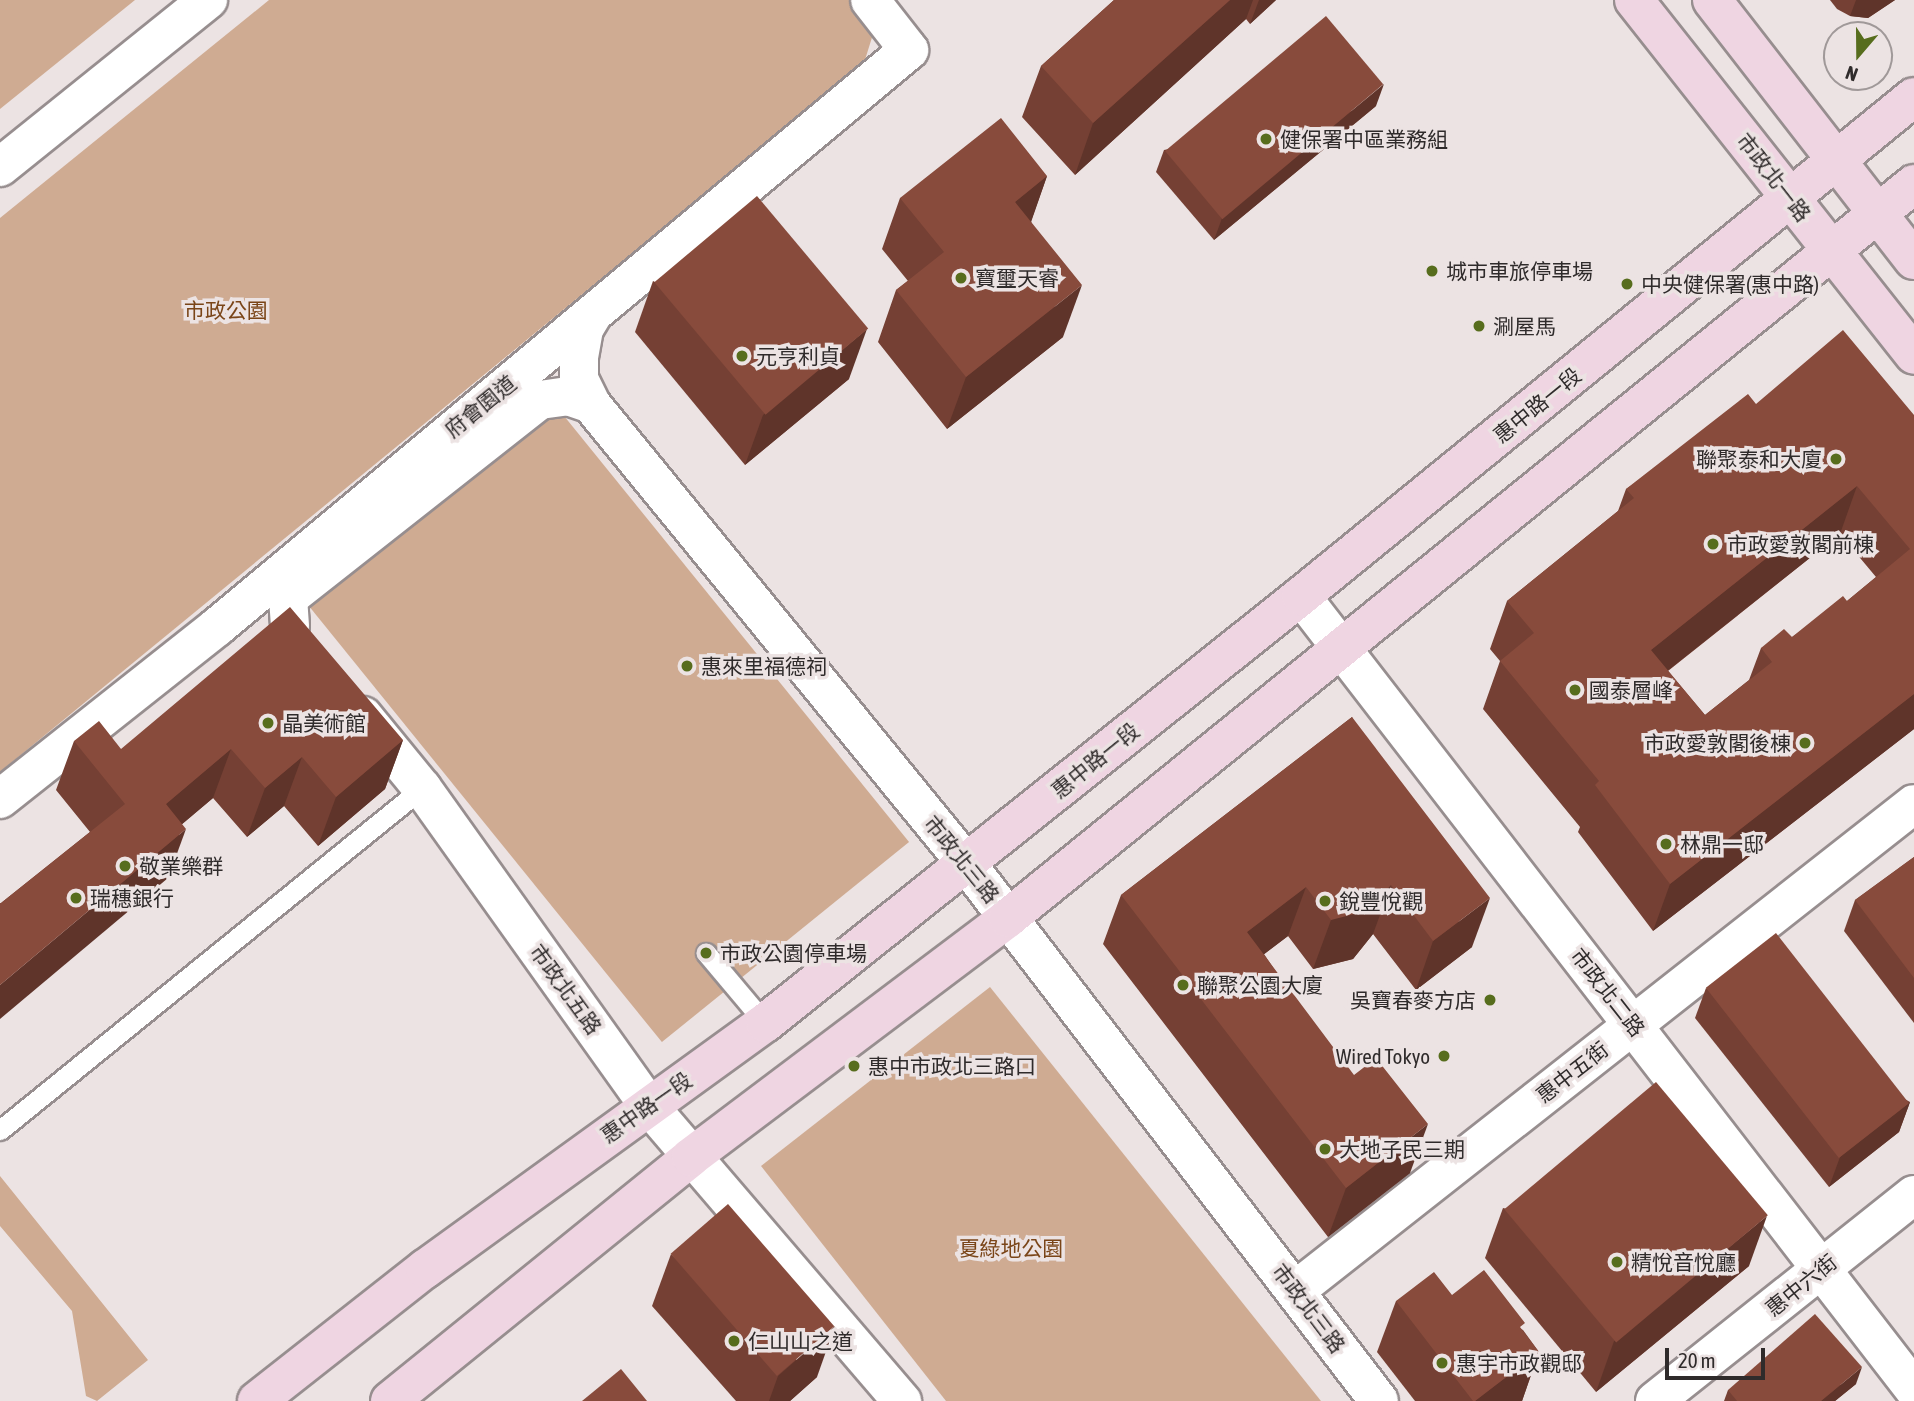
<!DOCTYPE html>
<meta charset="utf-8">
<style>
body{margin:0}
#map{position:relative;width:1914px;height:1401px;overflow:hidden;background:#ece3e3;font-family:"Asap Condensed","Noto Sans TC",sans-serif}
div>[style]{position:absolute}
[style*='--x']{left:calc(var(--x)*1px);top:calc(var(--y)*1px);width:calc(var(--w)*1px);rotate:calc(var(--a)*1deg)}
.green>*{inset:0;background:#cfab92;transform-origin:0 0}
.roads{filter:drop-shadow(2px 0 #978e8f) drop-shadow(-2px 0 #978e8f) drop-shadow(0 2px #978e8f) drop-shadow(0 -2px #978e8f)}
.lane>*{height:19px;margin:-9.5px;padding:0 9.5px;transform-origin:9.5px;border-radius:9.5px;background:#fff}
.street>*{height:38px;margin:-19px;padding:0 19px;transform-origin:19px;border-radius:19px;background:#fff}
.secondary>*{height:38px;margin:-19px;padding:0 19px;transform-origin:19px;border-radius:19px;background:#efd5e2}
.wall>*{inset:0;background:#754034}
.shaded-wall>*{inset:0;background:#5f342a}
.building>*{inset:0;background:#884b3c;transform-origin:0 0}
.dots>*{width:19px;height:19px;translate:-50% -50%;box-sizing:border-box;border:4px solid #ece3e3;border-radius:50%}
span{translate:-50% -50%;white-space:nowrap;text-align:center;line-height:1.15;-webkit-text-stroke:7px #ece3e3;paint-order:stroke}
.poi-label{font-size:21px;color:#2f2b2b}
.left{translate:0 -50%;text-align:left}
.right{translate:-100% -50%;text-align:right}
.street-label{font-size:21px;color:#2f2b2b}
.park-label{font-size:21px;color:#7a4518}
.north{position:absolute;left:1823px;top:21px;width:70px;height:70px;box-sizing:border-box;background:#ece3e3;border:2px solid #a09999;border-radius:50%;rotate:200deg;font-size:19px;font-weight:700;line-height:28px;text-align:center;color:#2f2b2b}
.north::after{content:'';display:block;margin:auto;width:24px;height:32px;background:#576d1d;clip-path:polygon(50% 0,100% 100%,50% 72%,0 100%)}
.scale{position:absolute;left:1665px;top:1348px;width:100px;height:32px;box-sizing:border-box;border:4px solid #2f2b2b;border-top:0;padding-left:9px;font-size:21px;line-height:24px;white-space:nowrap;color:#2f2b2b;-webkit-text-stroke:5px #ece3e3;paint-order:stroke}
</style>
<div id="map">
<div class="green">
<i style="clip-path:polygon(0 0,135px 0,0 109px)"></i>
<i style="clip-path:polygon(269px 0,849px 0,874px 31px,864px 63px,0 772px,0 218px)"></i>
<i style="left:556px;top:406px;width:561px;height:318px;rotate:51deg"></i>
<i style="clip-path:polygon(990px 987px,1321px 1401px,946px 1401px,761px 1166px)"></i>
<i style="clip-path:polygon(0 1176px,148px 1360px,97px 1401px,86px 1396px,72px 1311px,0 1226px)"></i>
</div>
<div class="roads">
<div class="lane">
<i style="--x:706;--y:953;--w:92;--a:49.9"></i>
<i style="--x:0;--y:1130;--w:543;--a:-39.02"></i>
</div>
<div class="street">
<i style="--x:0;--y:167;--w:267;--a:-38.8"></i>
<i style="--x:593;--y:314;--w:17;--a:121"></i>
<i style="--x:584;--y:329;--w:28;--a:100"></i>
<i style="--x:579;--y:357;--w:22;--a:90"></i>
<i style="--x:579;--y:379;--w:28;--a:64"></i>
<i style="--x:591;--y:404;--w:593;--a:50.75"></i>
<i style="--x:966;--y:863;--w:678;--a:52.49"></i>
<i style="--x:1301;--y:596;--w:1002;--a:52.3"></i>
<i style="--x:290;--y:626;--w:28;--a:-94"></i>
<i style="--x:288;--y:598;--w:320;--a:-38.2"></i>
<i style="--x:540;--y:400;--w:28;--a:-8"></i>
<i style="--x:568;--y:396;--w:24;--a:19"></i>
<i style="--x:363;--y:716;--w:93;--a:50.7"></i>
<i style="--x:422;--y:788;--w:391;--a:54.5"></i>
<i style="--x:649;--y:1106;--w:389;--a:49.4"></i>
<i style="--x:0;--y:799;--w:277;--a:-38.4"></i>
<i style="--x:217;--y:627;--w:901;--a:-39.82"></i>
<i style="--x:909;--y:50;--w:63;--a:-128"></i>
<i style="--x:1296;--y:1290;--w:786;--a:-38.18"></i>
<i style="--x:1655;--y:1401;--w:331;--a:-38.5"></i>
</div>
<div class="secondary">
<i style="--x:1634;--y:0;--w:452;--a:51.7"></i>
<i style="--x:1712;--y:0;--w:329;--a:52.2"></i>
<i style="--x:257;--y:1401;--w:214;--a:-38.2"></i>
<i style="--x:425;--y:1269;--w:420;--a:-35.9"></i>
<i style="--x:765;--y:1023;--w:685;--a:-38.54"></i>
<i style="--x:1301;--y:596;--w:790;--a:-39.15"></i>
<i style="--x:390;--y:1401;--w:387;--a:-39"></i>
<i style="--x:691;--y:1157;--w:397;--a:-37"></i>
<i style="--x:1008;--y:918;--w:1166;--a:-39.01"></i>
</div>
</div>
<div class="wall">
<i style="clip-path:polygon(1114px 0,1276px 0,1250px 24px,1246px 19px,1075px 175px,1022px 117px,1041px 66px)"></i>
<i style="clip-path:polygon(1830px 0,1895px 0,1868px 18px,1850px 16px,1837px 9px)"></i>
<i style="clip-path:polygon(1376px 106px,1214px 240px,1156px 172px,1164px 150px)"></i>
<i style="clip-path:polygon(1047px 176px,1031px 221px,1063px 337px,947px 429px,878px 342px,896px 290px,908px 281px,882px 249px,900px 198px)"></i>
<i style="clip-path:polygon(653px 281px,849px 379px,745px 465px,635px 332px)"></i>
<i style="clip-path:polygon(evenodd,1756px 404px,1914px 415px,1914px 729px,1653px 931px,1578px 832px,1580px 827px,1483px 709px,1500px 661px,1490px 649px,1507px 601px,1618px 511px,1626px 489px,1756px 404px,1840px 534px,1876px 577px,1847px 601px,1792px 637px,1761px 648px,1749px 680px,1705px 715px,1668px 671px,1840px 534px)"></i>
<i style="clip-path:polygon(1352px 717px,1472px 947px,1416px 990px,1373px 934px,1353px 959px,1313px 969px,1288px 936px,1264px 954px,1410px 1173px,1328px 1237px,1103px 944px,1121px 895px)"></i>
<i style="clip-path:polygon(403px 740px,385px 789px,318px 846px,284px 806px,247px 837px,213px 798px,182px 824px,168px 878px,1px 903px,90px 832px,56px 790px,74px 741px,121px 749px)"></i>
<i style="clip-path:polygon(1914px 857px,1914px 1023px,1844px 931px,1855px 900px)"></i>
<i style="clip-path:polygon(1706px 988px,1910px 1102px,1899px 1132px,1829px 1187px,1695px 1018px)"></i>
<i style="clip-path:polygon(1503px 1208px,1749px 1266px,1596px 1392px,1485px 1258px)"></i>
<i style="clip-path:polygon(671px 1254px,817px 1377px,790px 1401px,736px 1401px,652px 1306px)"></i>
<i style="clip-path:polygon(1452px 1295px,1523px 1330px,1539px 1352px,1522px 1401px,1415px 1401px,1377px 1352px,1396px 1301px)"></i>
<i style="clip-path:polygon(1856px 1384px,1835px 1401px,1724px 1401px,1728px 1390px)"></i>
</div>
<div class="shaded-wall">
<i style="clip-path:polygon(1230px 0,1253px 0,1246px 19px,1075px 175px,1093px 123px)"></i>
<i style="clip-path:polygon(1259px 0,1276px 0,1250px 24px)"></i>
<i style="clip-path:polygon(1856px 0,1895px 0,1868px 18px,1850px 16px)"></i>
<i style="clip-path:polygon(1384px 84px,1376px 106px,1214px 240px,1222px 218px)"></i>
<i style="clip-path:polygon(1047px 176px,1029px 228px,1015px 202px)"></i>
<i style="clip-path:polygon(1082px 285px,1063px 337px,947px 429px,966px 377px)"></i>
<i style="clip-path:polygon(867px 329px,849px 379px,745px 465px,763px 415px)"></i>
<i style="clip-path:polygon(1857px 486px,1840px 534px,1633px 698px,1651px 650px)"></i>
<i style="clip-path:polygon(1914px 694px,1914px 729px,1653px 931px,1670px 884px)"></i>
<i style="clip-path:polygon(403px 740px,385px 789px,318px 846px,336px 797px)"></i>
<i style="clip-path:polygon(231px 749px,213px 798px,148px 853px,166px 804px)"></i>
<i style="clip-path:polygon(302px 757px,284px 806px,247px 837px,265px 788px)"></i>
<i style="clip-path:polygon(186px 829px,168px 878px,0 1019px,0 985px)"></i>
<i style="clip-path:polygon(1391px 885px,1373px 934px,1353px 959px,1313px 969px,1331px 920px)"></i>
<i style="clip-path:polygon(1306px 887px,1288px 936px,1229px 981px,1247px 932px)"></i>
<i style="clip-path:polygon(1490px 898px,1472px 947px,1416px 990px,1433px 941px)"></i>
<i style="clip-path:polygon(1910px 1102px,1899px 1132px,1829px 1187px,1840px 1157px)"></i>
<i style="clip-path:polygon(1428px 1124px,1410px 1173px,1328px 1237px,1346px 1188px)"></i>
<i style="clip-path:polygon(1767px 1216px,1749px 1266px,1596px 1392px,1614px 1341px)"></i>
<i style="clip-path:polygon(835px 1326px,817px 1377px,790px 1401px,769px 1401px,778px 1376px)"></i>
<i style="clip-path:polygon(1539px 1352px,1522px 1401px,1475px 1401px)"></i>
<i style="clip-path:polygon(1862px 1367px,1856px 1384px,1835px 1401px,1821px 1401px)"></i>
</div>
<div class="building">
<i style="clip-path:polygon(1114px 0,1230px 0,1093px 123px,1041px 66px)"></i>
<i style="left:1326px;top:16px;width:89px;height:210px;rotate:50deg"></i>
<i style="clip-path:polygon(1001px 118px,1047px 176px,1015px 202px,1082px 285px,966px 377px,896px 290px,944px 252px,900px 198px)"></i>
<i style="left:757px;top:196px;width:173px;height:134px;rotate:50deg"></i>
<i style="clip-path:polygon(evenodd,1843px 330px,1914px 415px,1914px 694px,1670px 884px,1595px 785px,1599px 781px,1500px 661px,1534px 633px,1507px 601px,1634px 498px,1626px 489px,1748px 394px,1756px 404px,1843px 330px,1857px 486px,1910px 549px,1847px 601px,1843px 596px,1792px 637px,1784px 629px,1761px 648px,1772px 662px,1705px 715px,1651px 650px,1857px 486px)"></i>
<i style="clip-path:polygon(290px 607px,403px 740px,336px 797px,302px 757px,265px 788px,231px 749px,166px 804px,186px 829px,0 985px,0 903px,1px 903px,125px 804px,74px 741px,99px 721px,121px 749px)"></i>
<i style="clip-path:polygon(1352px 717px,1490px 898px,1433px 941px,1391px 885px,1370px 910px,1331px 920px,1306px 887px,1247px 932px,1354px 1075px,1376px 1058px,1428px 1124px,1346px 1188px,1121px 895px)"></i>
<i style="clip-path:polygon(1914px 857px,1914px 978px,1855px 900px)"></i>
<i style="left:1776px;top:933px;width:216px;height:89px;rotate:52deg"></i>
<i style="left:1656px;top:1082px;width:174px;height:198px;rotate:50deg"></i>
<i style="left:728px;top:1204px;width:162px;height:76px;rotate:49deg"></i>
<i style="clip-path:polygon(1484px 1270px,1525px 1323px,1520px 1327px,1539px 1352px,1475px 1401px,1473px 1401px,1396px 1301px,1434px 1272px,1452px 1295px)"></i>
<i style="clip-path:polygon(1815px 1314px,1862px 1367px,1821px 1401px,1737px 1401px,1728px 1390px)"></i>
<i style="clip-path:polygon(621px 1369px,647px 1401px,582px 1401px)"></i>
</div>
<div class="dots">
<i style="left:1266px;top:139px;background:#576d1d"></i>
<i style="left:1432px;top:271px;background:#576d1d"></i>
<i style="left:961px;top:278px;background:#576d1d"></i>
<i style="left:1627px;top:284px;background:#576d1d"></i>
<i style="left:1479px;top:326px;background:#576d1d"></i>
<i style="left:742px;top:356px;background:#576d1d"></i>
<i style="left:1836px;top:459px;background:#576d1d"></i>
<i style="left:1713px;top:544px;background:#576d1d"></i>
<i style="left:687px;top:666px;background:#576d1d"></i>
<i style="left:1575px;top:690px;background:#576d1d"></i>
<i style="left:268px;top:723px;background:#576d1d"></i>
<i style="left:1805px;top:743px;background:#576d1d"></i>
<i style="left:1666px;top:844px;background:#576d1d"></i>
<i style="left:125px;top:866px;background:#576d1d"></i>
<i style="left:76px;top:898px;background:#576d1d"></i>
<i style="left:1325px;top:901px;background:#576d1d"></i>
<i style="left:706px;top:953px;background:#576d1d"></i>
<i style="left:1183px;top:985px;background:#576d1d"></i>
<i style="left:1490px;top:1000px;background:#576d1d"></i>
<i style="left:1444px;top:1056px;background:#576d1d"></i>
<i style="left:854px;top:1066px;background:#576d1d"></i>
<i style="left:1325px;top:1149px;background:#576d1d"></i>
<i style="left:1617px;top:1262px;background:#576d1d"></i>
<i style="left:734px;top:1341px;background:#576d1d"></i>
<i style="left:1442px;top:1363px;background:#576d1d"></i>
</div>
<div class="poi-label">
<span class="left" style="left:1280px;top:139px">健保署中區業務組</span>
<span class="left" style="left:1446px;top:271px">城市車旅停車場</span>
<span class="left" style="left:975px;top:278px">寶璽天睿</span>
<span class="left" style="left:1641px;top:284px">中央健保署(惠中路)</span>
<span class="left" style="left:1493px;top:326px">涮屋馬</span>
<span class="left" style="left:756px;top:356px">元亨利貞</span>
<span class="right" style="left:1822px;top:459px">聯聚泰和大廈</span>
<span class="left" style="left:1727px;top:544px">市政愛敦閣前棟</span>
<span class="left" style="left:701px;top:666px">惠來里福德祠</span>
<span class="left" style="left:1589px;top:690px">國泰層峰</span>
<span class="left" style="left:282px;top:723px">晶美術館</span>
<span class="right" style="left:1791px;top:743px">市政愛敦閣後棟</span>
<span class="left" style="left:1680px;top:844px">林鼎一邸</span>
<span class="left" style="left:139px;top:866px">敬業樂群</span>
<span class="left" style="left:90px;top:898px">瑞穗銀行</span>
<span class="left" style="left:1339px;top:901px">銳豐悅觀</span>
<span class="left" style="left:720px;top:953px">市政公園停車場</span>
<span class="left" style="left:1197px;top:985px">聯聚公園大廈</span>
<span class="right" style="left:1476px;top:1000px">吳寶春麥方店</span>
<span class="right" style="left:1430px;top:1056px">Wired Tokyo</span>
<span class="left" style="left:868px;top:1066px">惠中市政北三路口</span>
<span class="left" style="left:1339px;top:1149px">大地子民三期</span>
<span class="left" style="left:1631px;top:1262px">精悅音悅廳</span>
<span class="left" style="left:748px;top:1341px">仁山山之道</span>
<span class="left" style="left:1456px;top:1363px">惠宇市政觀邸</span>
</div>
<div class="street-label">
<span style="left:1774px;top:177px;rotate:52deg">市政北一路</span>
<span style="left:1537px;top:405px;rotate:-39deg">惠中路一段</span>
<span style="left:480px;top:406px;rotate:-39deg">府會園道</span>
<span style="left:1095px;top:760px;rotate:-39deg">惠中路一段</span>
<span style="left:962px;top:859px;rotate:51deg">市政北三路</span>
<span style="left:566px;top:989px;rotate:54deg">市政北五路</span>
<span style="left:1608px;top:992px;rotate:52deg">市政北二路</span>
<span style="left:1572px;top:1072px;rotate:-38deg">惠中五街</span>
<span style="left:646px;top:1107px;rotate:-35deg">惠中路一段</span>
<span style="left:1801px;top:1285px;rotate:-39deg">惠中六街</span>
<span style="left:1309px;top:1308px;rotate:53deg">市政北三路</span>
</div>
<div class="park-label">
<span style="left:226px;top:310px">市政公園</span>
<span style="left:1011px;top:1248px">夏綠地公園</span>
</div>
<div class="north">N</div>
<div class="scale">20 m</div>
</div>
